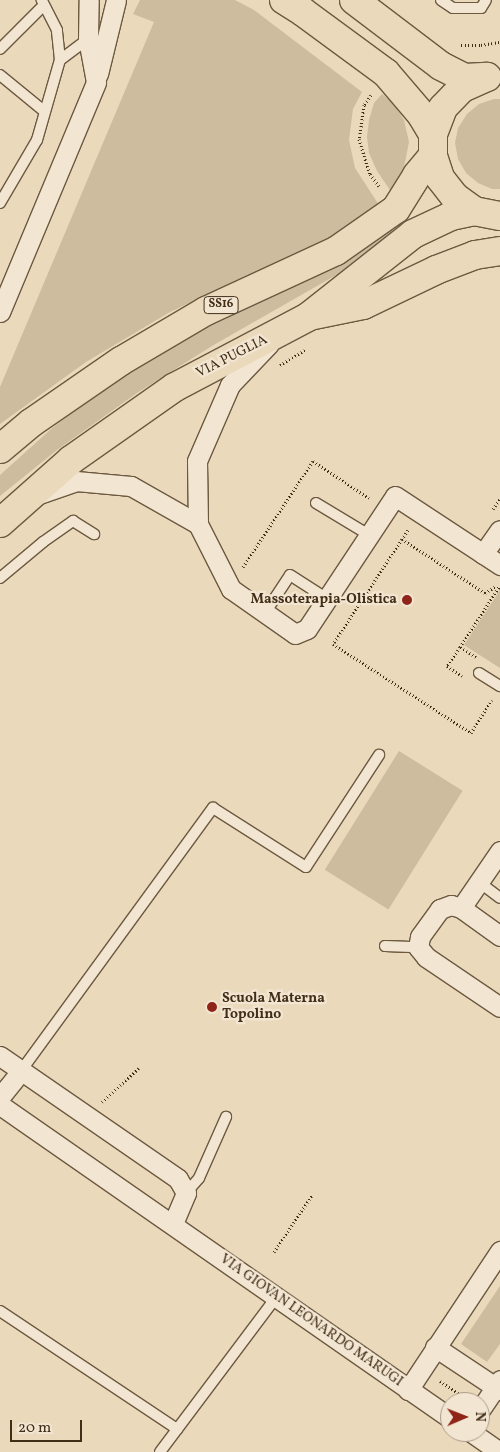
<!DOCTYPE html>
<style>
body{margin:0}
#map{position:relative;width:500px;height:1452px;overflow:hidden;background:#ebd9bb;font-family:Vollkorn,serif}
div>[style]{position:absolute}
[style*='--x']{left:calc(var(--x)*1px);top:calc(var(--y)*1px);width:calc(var(--w)*1px);rotate:calc(var(--a)*1deg)}
.green>*{inset:0;background:#cebc9f;transform-origin:0 0}
.path>*{height:3px;margin-top:-1.5px;transform-origin:0;background:repeating-linear-gradient(90deg,#422e17 0 1px,transparent 0 3.5px)}
.roads{filter:drop-shadow(1px 0 #6c5940) drop-shadow(-1px 0 #6c5940) drop-shadow(0 1px #6c5940) drop-shadow(0 -1px #6c5940)}
.service>*{height:10px;margin:-5px;padding:0 5px;transform-origin:5px;border-radius:5px;background:#f2e6d3}
.minor>*{height:19px;margin:-9.5px;padding:0 9.5px;transform-origin:9.5px;border-radius:9.5px;background:#f2e6d3}
.primary>*{height:28px;margin:-14px;padding:0 14px;transform-origin:14px;border-radius:14px;background:#ebd9bb}
.trunk>*{height:28px;margin:-14px;padding:0 14px;transform-origin:14px;border-radius:14px;background:#ebd9bb}
.dots>*{width:14px;height:14px;translate:-50% -50%;box-sizing:border-box;border:2px solid #f2e6d3;border-radius:50%}
span{translate:-50% -50%;white-space:nowrap;text-align:center;line-height:1.15;-webkit-text-stroke:4.5px #f2e6d3;paint-order:stroke}
.shield-label span{padding:1px 4px;background:#f2e6d3;border:1px solid;border-radius:4px;-webkit-text-stroke-width:0}
.shield-label{font-size:12px;color:#422e17;font-weight:700}
.street-label{font-size:14px;color:#422e17}
.poi-label{font-size:14px;color:#422e17;font-weight:700}
.right{translate:-100% -50%;text-align:right}
.left{translate:0 -50%;text-align:left}
.north{position:absolute;left:440px;top:1392px;width:50px;height:50px;box-sizing:border-box;background:#f2e6d3;border:1px solid #ac9c88;border-radius:50%;rotate:89deg;font-size:14px;font-weight:700;line-height:20px;text-align:center;color:#422e17}
.north::after{content:'';display:block;margin:auto;width:18px;height:22px;background:#8f2418;clip-path:polygon(50% 0,100% 100%,50% 72%,0 100%)}
.scale{position:absolute;left:10px;top:1420px;width:72px;height:22px;box-sizing:border-box;border:2px solid #422e17;border-top:0;padding-left:6px;font-size:15px;line-height:18px;white-space:nowrap;color:#422e17;-webkit-text-stroke:4px #f2e6d3;paint-order:stroke}
</style>
<div id="map">
<div class="green">
<i style="clip-path:polygon(140px 0,235px 0,254px 10px,362px 92px,353px 109px,349px 140px,355px 168px,379px 205px,325px 245px,255px 272px,170px 312px,86px 362px,0 424px,0 387px,154px 22px,133px 14px)"></i>
<i style="clip-path:polygon(382px 94px,393px 103px,404px 120px,409px 142px,403px 172px,392px 193px,377px 171px,369px 153px,367px 137px,369px 120px,374px 103px)"></i>
<i style="clip-path:polygon(494px 99px,500px 99px,500px 189px,492px 189px,478px 183px,466px 173px,458px 159px,455px 143px,458px 128px,467px 114px,479px 104px)"></i>
<i style="clip-path:polygon(390px 226px,394px 232px,345px 270px,212px 346px,137px 393px,57px 450px,0 496px,0 475px,50px 430px,95px 394px,150px 357px)"></i>
<i style="clip-path:polygon(500px 590px,500px 668px,464px 645px)"></i>
<i style="left:399px;top:751px;width:75px;height:140px;rotate:32deg"></i>
<i style="clip-path:polygon(500px 1286px,500px 1344px,487px 1362px,461px 1344px)"></i>
</div>
<div class="path">
<i style="--x:461;--y:45;--w:20;--a:0"></i>
<i style="--x:481;--y:45;--w:19;--a:-9"></i>
<i style="--x:371;--y:95;--w:12;--a:125"></i>
<i style="--x:364;--y:105;--w:34;--a:98"></i>
<i style="--x:359;--y:139;--w:37;--a:73"></i>
<i style="--x:370;--y:174;--w:15;--a:53"></i>
<i style="--x:280;--y:365;--w:31;--a:-31"></i>
<i style="--x:493;--y:509;--w:12;--a:-55"></i>
<i style="--x:408;--y:530;--w:11;--a:124"></i>
<i style="--x:402;--y:539;--w:99;--a:33"></i>
<i style="--x:485;--y:593;--w:13;--a:-32"></i>
<i style="--x:402;--y:539;--w:126;--a:123.3"></i>
<i style="--x:333;--y:644;--w:164;--a:32.8"></i>
<i style="--x:471;--y:733;--w:39;--a:-58"></i>
<i style="--x:243;--y:567;--w:127;--a:-56.6"></i>
<i style="--x:313;--y:461;--w:67;--a:33.5"></i>
<i style="--x:460;--y:647;--w:23;--a:124"></i>
<i style="--x:447;--y:666;--w:18;--a:34"></i>
<i style="--x:476;--y:657;--w:19;--a:-148"></i>
<i style="--x:460;--y:647;--w:72;--a:-57"></i>
<i style="--x:102;--y:1102;--w:50;--a:-42.6"></i>
<i style="--x:274;--y:1252;--w:69;--a:-56.3"></i>
<i style="--x:440;--y:1381;--w:29;--a:34"></i>
</div>
<div class="roads">
<div class="service">
<i style="--x:441;--y:0;--w:14;--a:34"></i>
<i style="--x:453;--y:8;--w:28;--a:0"></i>
<i style="--x:481;--y:8;--w:9;--a:-58"></i>
<i style="--x:0;--y:49;--w:61;--a:-45"></i>
<i style="--x:60;--y:60;--w:35;--a:-37"></i>
<i style="--x:0;--y:75;--w:57;--a:39.3"></i>
<i style="--x:0;--y:203;--w:73;--a:-59.6"></i>
<i style="--x:37;--y:140;--w:83;--a:-74"></i>
<i style="--x:60;--y:60;--w:30;--a:-96"></i>
<i style="--x:57;--y:30;--w:34;--a:-117"></i>
<i style="--x:316;--y:503;--w:62;--a:31.1"></i>
<i style="--x:0;--y:578;--w:56;--a:-39.9"></i>
<i style="--x:43;--y:542;--w:37;--a:-35"></i>
<i style="--x:73;--y:521;--w:25;--a:32"></i>
<i style="--x:265;--y:613;--w:45;--a:-56.7"></i>
<i style="--x:290;--y:575;--w:43;--a:32.6"></i>
<i style="--x:479;--y:673;--w:25;--a:32"></i>
<i style="--x:479;--y:882;--w:26;--a:37"></i>
<i style="--x:385;--y:946;--w:33;--a:2"></i>
<i style="--x:21;--y:1071;--w:326;--a:-53.9"></i>
<i style="--x:213;--y:808;--w:110;--a:32.4"></i>
<i style="--x:306;--y:867;--w:134;--a:-56.9"></i>
<i style="--x:186;--y:1193;--w:20;--a:-49"></i>
<i style="--x:199;--y:1178;--w:67;--a:-66.1"></i>
<i style="--x:0;--y:1311;--w:213;--a:33.7"></i>
<i style="--x:160;--y:1452;--w:195;--a:-53.1"></i>
</div>
<div class="minor">
<i style="--x:98;--y:74;--w:76;--a:-76.3"></i>
<i style="--x:0;--y:312;--w:249;--a:-67.3"></i>
<i style="--x:96;--y:82;--w:44;--a:-100.5"></i>
<i style="--x:88;--y:39;--w:39;--a:-89"></i>
<i style="--x:269;--y:344;--w:57;--a:133.6"></i>
<i style="--x:230;--y:385;--w:83;--a:113.5"></i>
<i style="--x:197;--y:461;--w:63;--a:89.1"></i>
<i style="--x:198;--y:524;--w:73;--a:63.1"></i>
<i style="--x:231;--y:589;--w:78;--a:35.1"></i>
<i style="--x:295;--y:634;--w:13;--a:-23"></i>
<i style="--x:307;--y:629;--w:159;--a:-56.5"></i>
<i style="--x:395;--y:496;--w:126;--a:33.3"></i>
<i style="--x:39;--y:494;--w:39;--a:-19"></i>
<i style="--x:76;--y:481;--w:55;--a:5.2"></i>
<i style="--x:131;--y:486;--w:77;--a:29.6"></i>
<i style="--x:483;--y:554;--w:29;--a:-55"></i>
<i style="--x:461;--y:908;--w:69;--a:-55.6"></i>
<i style="--x:500;--y:936;--w:48;--a:-144.3"></i>
<i style="--x:461;--y:908;--w:10;--a:-163"></i>
<i style="--x:451;--y:905;--w:12;--a:160"></i>
<i style="--x:440;--y:909;--w:34;--a:126"></i>
<i style="--x:420;--y:937;--w:10;--a:101"></i>
<i style="--x:418;--y:947;--w:13;--a:51"></i>
<i style="--x:426;--y:957;--w:89;--a:34"></i>
<i style="--x:0;--y:1056;--w:216;--a:34.6"></i>
<i style="--x:178;--y:1179;--w:16;--a:60"></i>
<i style="--x:186;--y:1193;--w:34;--a:113"></i>
<i style="--x:0;--y:1097;--w:33;--a:-51"></i>
<i style="--x:0;--y:1105;--w:548;--a:34.82"></i>
<i style="--x:435;--y:1347;--w:78;--a:33.5"></i>
<i style="--x:408;--y:1390;--w:167;--a:-56.5"></i>
<i style="--x:480;--y:1410;--w:36;--a:-56"></i>
<i style="--x:471;--y:1432;--w:35;--a:35"></i>
</div>
<div class="primary">
<i style="--x:284;--y:0;--w:22;--a:32"></i>
<i style="--x:303;--y:12;--w:103;--a:36.3"></i>
<i style="--x:386;--y:73;--w:54;--a:49.5"></i>
<i style="--x:421;--y:114;--w:23;--a:59"></i>
<i style="--x:354;--y:0;--w:109;--a:37.2"></i>
<i style="--x:441;--y:66;--w:27;--a:27"></i>
<i style="--x:465;--y:78;--w:22;--a:-3"></i>
<i style="--x:487;--y:77;--w:27;--a:156"></i>
<i style="--x:462;--y:88;--w:28;--a:134"></i>
<i style="--x:443;--y:108;--w:28;--a:111"></i>
<i style="--x:433;--y:134;--w:22;--a:90"></i>
<i style="--x:433;--y:156;--w:23;--a:72"></i>
<i style="--x:440;--y:178;--w:24;--a:52"></i>
<i style="--x:455;--y:197;--w:24;--a:36"></i>
<i style="--x:474;--y:211;--w:26;--a:11"></i>
</div>
<div class="trunk">
<i style="--x:314;--y:315;--w:50;--a:-11.5"></i>
<i style="--x:363;--y:305;--w:81;--a:-25.6"></i>
<i style="--x:436;--y:270;--w:42;--a:-21"></i>
<i style="--x:475;--y:255;--w:25;--a:-9"></i>
<i style="--x:0;--y:449;--w:40;--a:-40"></i>
<i style="--x:31;--y:423;--w:109;--a:-34.6"></i>
<i style="--x:121;--y:361;--w:99;--a:-30.5"></i>
<i style="--x:206;--y:311;--w:143;--a:-24.8"></i>
<i style="--x:336;--y:251;--w:73;--a:-35"></i>
<i style="--x:396;--y:209;--w:40;--a:-58"></i>
<i style="--x:417;--y:175;--w:25;--a:-50"></i>
<i style="--x:0;--y:523;--w:95;--a:-41.6"></i>
<i style="--x:71;--y:460;--w:127;--a:-35.1"></i>
<i style="--x:175;--y:387;--w:150;--a:-27.8"></i>
<i style="--x:308;--y:317;--w:134;--a:-38.3"></i>
<i style="--x:413;--y:234;--w:42;--a:-25.3"></i>
<i style="--x:451;--y:216;--w:24;--a:-12"></i>
</div>
</div>
<div class="dots">
<i style="left:407px;top:600px;background:#8f2418"></i>
<i style="left:212px;top:1007px;background:#8f2418"></i>
</div>
<div class="shield-label">
<span style="left:221px;top:305px">SS16</span>
</div>
<div class="street-label">
<span style="left:232px;top:357px;rotate:-27deg">VIA PUGLIA</span>
<span style="left:311px;top:1321px;rotate:35deg">VIA GIOVAN LEONARDO MARUGI</span>
</div>
<div class="poi-label">
<span class="right" style="left:397px;top:600px">Massoterapia-Olistica</span>
<span class="left" style="left:222px;top:1007px">Scuola Materna<br>Topolino</span>
</div>
<div class="north">N</div>
<div class="scale">20 m</div>
</div>
